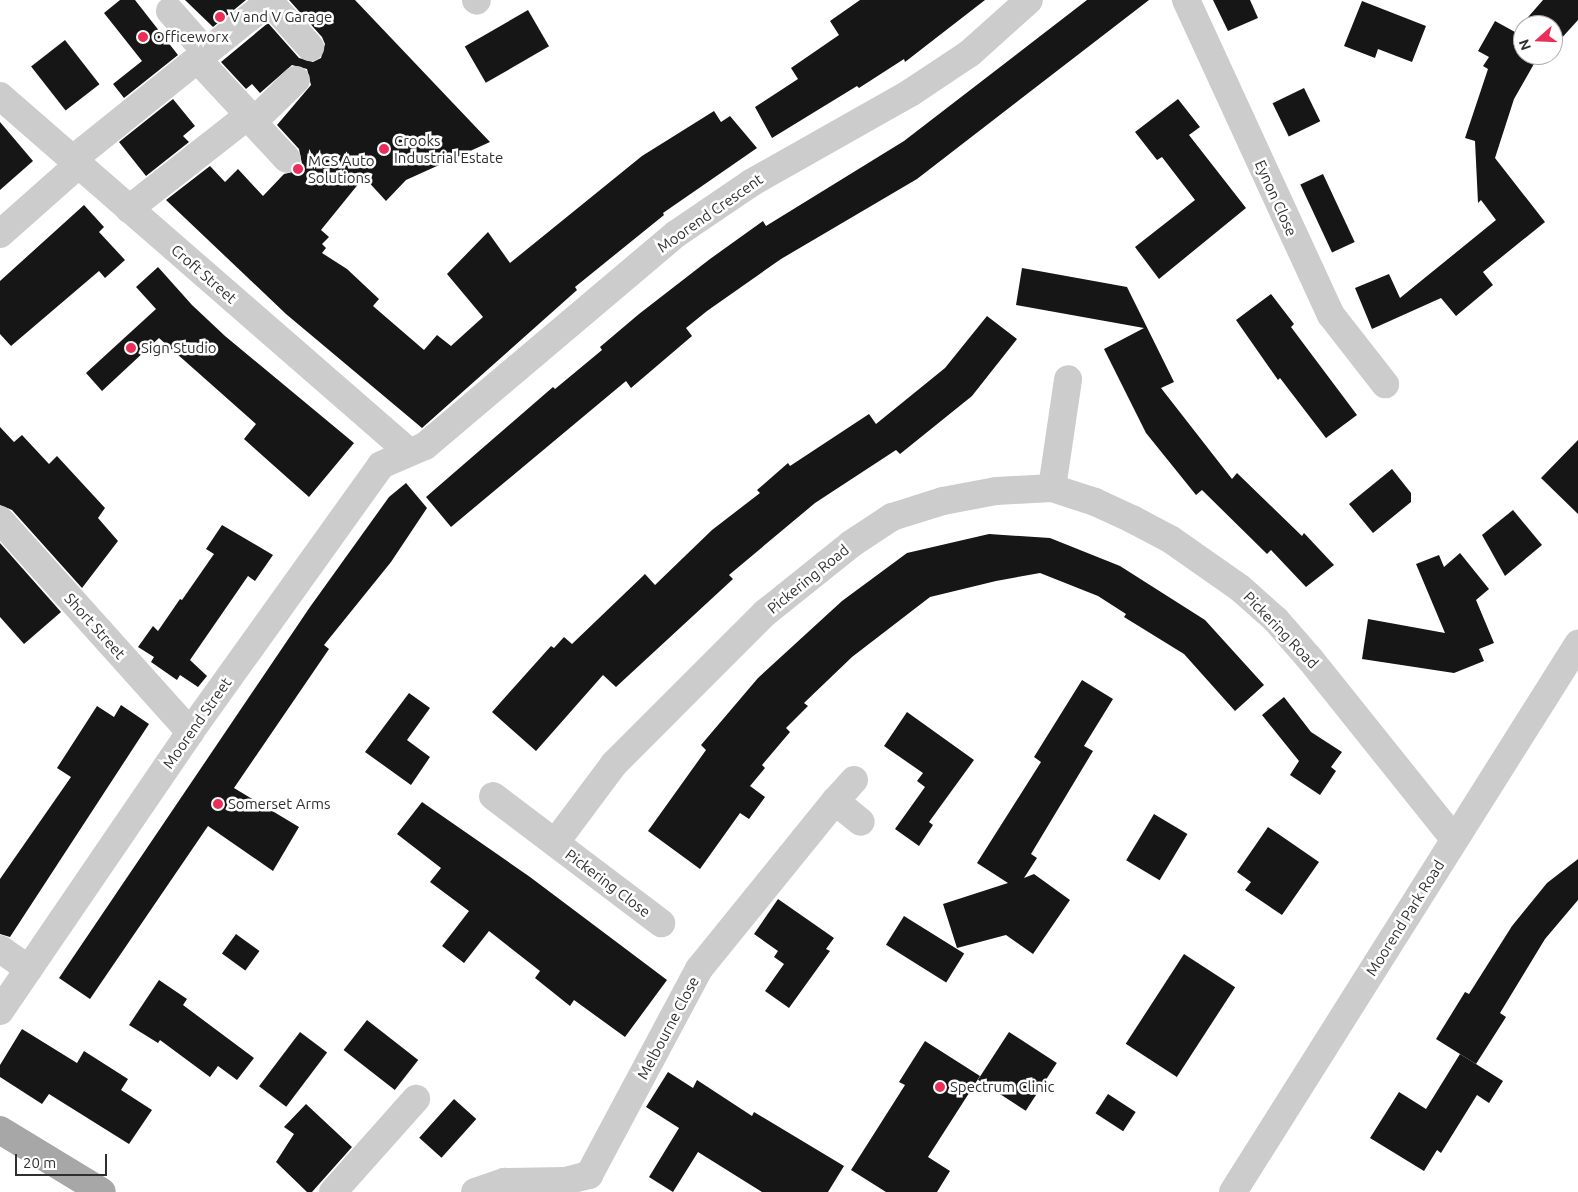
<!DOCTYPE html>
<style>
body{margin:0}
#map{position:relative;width:1578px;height:1192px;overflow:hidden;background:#fff;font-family:Ubuntu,sans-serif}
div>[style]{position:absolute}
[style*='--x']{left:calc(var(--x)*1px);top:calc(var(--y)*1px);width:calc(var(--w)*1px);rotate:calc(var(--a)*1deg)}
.building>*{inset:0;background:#161616;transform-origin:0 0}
.minor>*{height:28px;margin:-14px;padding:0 14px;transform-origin:14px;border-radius:14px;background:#ccc}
.major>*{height:28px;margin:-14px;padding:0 14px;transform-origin:14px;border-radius:14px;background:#a7a7a7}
.dots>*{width:14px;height:14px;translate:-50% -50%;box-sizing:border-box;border:2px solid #fff;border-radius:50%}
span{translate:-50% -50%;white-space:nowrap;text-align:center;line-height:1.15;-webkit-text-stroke:5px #fff;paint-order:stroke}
.poi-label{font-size:15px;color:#2f2f2f}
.left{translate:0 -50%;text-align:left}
.street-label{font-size:15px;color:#2f2f2f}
.north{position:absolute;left:1513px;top:15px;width:50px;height:50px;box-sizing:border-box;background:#fff;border:1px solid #acacac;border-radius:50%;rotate:250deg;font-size:14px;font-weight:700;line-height:20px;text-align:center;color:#2f2f2f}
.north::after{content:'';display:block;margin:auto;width:18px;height:22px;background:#ea2e58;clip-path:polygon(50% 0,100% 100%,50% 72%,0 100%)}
.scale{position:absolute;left:15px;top:1154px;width:92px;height:22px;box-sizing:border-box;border:2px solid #2f2f2f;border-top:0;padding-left:6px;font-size:15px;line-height:18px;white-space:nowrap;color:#2f2f2f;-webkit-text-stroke:4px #fff;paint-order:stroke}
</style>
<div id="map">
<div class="building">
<i style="clip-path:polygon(120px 0,135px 0,178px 55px,124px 98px,113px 84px,142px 61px,104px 13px)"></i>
<i style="clip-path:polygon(185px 0,246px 0,213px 27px)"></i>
<i style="clip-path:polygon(289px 0,355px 0,490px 142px,406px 180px,386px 201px,364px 177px,321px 230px,329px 237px,322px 244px,326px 248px,322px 253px,347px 269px,379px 299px,373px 306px,424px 350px,437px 335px,451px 346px,483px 317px,447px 274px,488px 232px,510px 263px,642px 156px,714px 111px,721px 122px,730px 116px,757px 148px,663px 213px,664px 215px,575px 287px,577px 290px,422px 428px,286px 314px,166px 200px,210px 166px,225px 182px,238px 169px,263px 196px,284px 174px,297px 171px,302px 164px,299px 149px,277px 125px,311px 85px,307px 69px,292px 65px,260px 93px,252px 84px,246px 89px,221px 62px,268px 23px,299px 58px,313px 62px,321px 58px,325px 44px,322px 37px)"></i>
<i style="clip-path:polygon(860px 0,985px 0,905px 62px,904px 59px,859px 88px,857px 86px,772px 138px,755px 107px,798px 79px,791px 68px,839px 35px,830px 21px)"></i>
<i style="clip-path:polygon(1087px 0,1149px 0,917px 179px,781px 259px,707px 311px,686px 328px,692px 336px,631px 388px,626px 381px,451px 527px,426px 497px,553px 387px,555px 389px,602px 350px,600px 347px,639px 314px,710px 259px,763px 221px,766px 226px,904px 141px)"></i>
<i style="clip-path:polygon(1213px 0,1250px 0,1258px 18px,1228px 31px)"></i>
<i style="clip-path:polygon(1543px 0,1578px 0,1578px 20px,1559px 41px,1553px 36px,1553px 25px,1523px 25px,1523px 55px,1539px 55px,1514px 99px,1495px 158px,1545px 222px,1483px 272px,1493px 285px,1456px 316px,1441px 298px,1372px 329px,1355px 288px,1389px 274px,1400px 298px,1496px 220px,1481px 200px,1478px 203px,1475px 141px,1465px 138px,1488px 69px,1483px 66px,1489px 57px,1478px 51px,1495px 21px,1515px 32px)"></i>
<i style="clip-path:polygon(1362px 1px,1426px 26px,1412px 62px,1378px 49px,1375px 58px,1344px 46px)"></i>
<i style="left:528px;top:10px;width:42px;height:73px;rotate:60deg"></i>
<i style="left:65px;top:40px;width:56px;height:43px;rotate:52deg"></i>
<i style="left:1304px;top:88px;width:37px;height:35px;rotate:64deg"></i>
<i style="clip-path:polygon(173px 99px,195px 126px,183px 136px,189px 142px,146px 176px,119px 142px)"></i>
<i style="clip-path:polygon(1178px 99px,1200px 127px,1189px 135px,1246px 208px,1159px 279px,1135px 247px,1195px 200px,1162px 157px,1157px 160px,1135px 132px)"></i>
<i style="clip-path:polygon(0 122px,33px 161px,0 190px)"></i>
<i style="left:1323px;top:174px;width:75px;height:25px;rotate:65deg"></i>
<i style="clip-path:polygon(84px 205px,104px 227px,99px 232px,125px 260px,105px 278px,99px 271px,11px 346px,0 334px,0 281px)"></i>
<i style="clip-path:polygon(158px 267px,192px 305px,225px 336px,354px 443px,309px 497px,244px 439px,256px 424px,159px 338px,102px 391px,86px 373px,156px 309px,136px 287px)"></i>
<i style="clip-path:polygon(1022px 268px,1127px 287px,1174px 382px,1161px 388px,1232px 479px,1237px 473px,1302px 536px,1304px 533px,1334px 565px,1306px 587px,1271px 550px,1267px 554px,1202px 490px,1196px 495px,1146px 433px,1104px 349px,1144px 328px,1016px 305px)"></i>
<i style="clip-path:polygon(1271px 294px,1294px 324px,1291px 327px,1357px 415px,1326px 438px,1280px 378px,1278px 380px,1236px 320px)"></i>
<i style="clip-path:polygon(987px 316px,1017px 339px,972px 396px,900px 454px,896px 450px,815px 503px,729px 575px,733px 579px,616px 687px,603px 675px,536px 751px,492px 712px,551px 646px,554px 648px,564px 637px,572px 644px,645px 574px,655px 585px,712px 530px,760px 493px,757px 490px,788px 463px,790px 466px,869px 414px,876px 424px,945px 368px)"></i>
<i style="clip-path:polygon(0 427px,14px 442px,22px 435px,49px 464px,57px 456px,105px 508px,98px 518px,118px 541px,82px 588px,12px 510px,0 505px)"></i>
<i style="clip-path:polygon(1578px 440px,1578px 514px,1541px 478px)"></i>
<i style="clip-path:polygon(1392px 469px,1411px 493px,1411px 502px,1373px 533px,1349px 504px)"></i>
<i style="clip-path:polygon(406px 483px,427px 508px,391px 562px,324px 645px,329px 649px,234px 788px,299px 827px,273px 871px,208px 826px,90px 999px,59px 978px,310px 607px,389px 497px)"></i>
<i style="clip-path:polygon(1513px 510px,1542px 545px,1505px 576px,1482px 535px)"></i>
<i style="clip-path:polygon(222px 525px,273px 555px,255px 581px,248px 576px,190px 660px,207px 676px,198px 687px,180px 675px,177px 680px,151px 662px,154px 657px,138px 647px,153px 626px,158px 631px,180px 599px,182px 600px,214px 554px,206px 549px)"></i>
<i style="clip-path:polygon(989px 534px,1050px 538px,1120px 566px,1205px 620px,1264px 685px,1235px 711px,1184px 654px,1124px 617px,1126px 614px,1098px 596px,1040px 573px,996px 581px,930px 597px,852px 657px,804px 703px,808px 706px,786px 728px,790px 732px,762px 765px,765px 768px,750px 786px,765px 797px,749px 819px,740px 813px,700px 869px,648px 831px,706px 750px,701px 745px,758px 678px,842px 601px,907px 553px)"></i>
<i style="clip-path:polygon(0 543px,61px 612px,24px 644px,0 617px)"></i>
<i style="clip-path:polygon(1460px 553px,1489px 589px,1476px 600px,1494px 643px,1479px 649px,1484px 661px,1454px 673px,1362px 659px,1368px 619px,1445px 633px,1416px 564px,1439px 555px,1444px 567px)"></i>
<i style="clip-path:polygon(1082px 680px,1113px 699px,1084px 746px,1093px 751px,1031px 854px,1037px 858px,1024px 878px,1034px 874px,1070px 900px,1033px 954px,1006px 935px,957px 948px,943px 904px,1008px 883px,977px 863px,1041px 762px,1034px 757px)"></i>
<i style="clip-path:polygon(409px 693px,430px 708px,407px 740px,430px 757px,411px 785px,365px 752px)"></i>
<i style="clip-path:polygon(1284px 697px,1311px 732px,1342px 752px,1331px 767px,1336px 771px,1320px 795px,1290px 775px,1299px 761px,1262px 715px)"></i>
<i style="clip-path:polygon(121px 705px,149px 724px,10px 937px,0 934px,0 879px,71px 777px,57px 768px,97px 706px,114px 717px)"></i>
<i style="clip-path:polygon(907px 712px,974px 760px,929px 822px,933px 825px,919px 846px,895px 829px,925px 787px,917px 781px,923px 773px,884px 746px)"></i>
<i style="clip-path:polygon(422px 802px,530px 877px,667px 980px,625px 1037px,574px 1000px,570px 1006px,535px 978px,540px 971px,489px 931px,464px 963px,442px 946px,469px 911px,430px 882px,441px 868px,397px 834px)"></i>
<i style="left:1154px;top:814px;width:39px;height:54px;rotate:31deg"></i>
<i style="clip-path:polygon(1268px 827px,1319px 862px,1282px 915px,1245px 890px,1251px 882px,1237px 872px)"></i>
<i style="clip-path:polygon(1578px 859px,1578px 900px,1545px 939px,1500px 1013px,1506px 1017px,1476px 1064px,1436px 1039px,1465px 992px,1469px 994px,1512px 926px,1547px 883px)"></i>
<i style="clip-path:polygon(778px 899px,834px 938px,826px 949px,830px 951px,789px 1008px,765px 991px,784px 964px,774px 957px,778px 951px,754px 934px)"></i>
<i style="left:904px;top:916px;width:71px;height:34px;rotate:32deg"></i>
<i style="left:236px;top:934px;width:29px;height:24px;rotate:36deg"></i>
<i style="left:1184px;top:954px;width:61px;height:107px;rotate:33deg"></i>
<i style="clip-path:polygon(159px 980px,187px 999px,183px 1005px,254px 1058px,237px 1080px,218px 1066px,210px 1077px,160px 1040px,158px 1043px,129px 1025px)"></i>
<i style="left:367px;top:1020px;width:65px;height:38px;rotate:38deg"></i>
<i style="clip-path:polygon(22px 1029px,77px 1063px,84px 1051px,128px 1079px,121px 1090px,152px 1110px,129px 1144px,49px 1094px,42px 1104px,0 1077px,0 1065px)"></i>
<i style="left:300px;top:1032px;width:34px;height:68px;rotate:37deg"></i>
<i style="left:1009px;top:1032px;width:57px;height:57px;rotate:33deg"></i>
<i style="clip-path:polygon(925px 1041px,980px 1076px,928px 1157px,950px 1171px,937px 1192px,886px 1192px,851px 1170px,905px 1085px,899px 1082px)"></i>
<i style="clip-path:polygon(1460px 1054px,1503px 1081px,1489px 1103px,1477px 1095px,1441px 1153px,1437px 1150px,1424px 1171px,1370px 1138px,1399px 1092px,1426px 1109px)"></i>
<i style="clip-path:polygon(668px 1072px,693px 1088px,697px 1080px,752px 1116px,754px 1112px,844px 1166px,828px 1192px,762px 1192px,698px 1152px,673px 1192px,649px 1177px,679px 1128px,646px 1107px)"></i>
<i style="left:1108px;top:1094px;width:33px;height:23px;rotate:33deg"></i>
<i style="left:454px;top:1099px;width:30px;height:52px;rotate:42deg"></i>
<i style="clip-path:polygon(306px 1104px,352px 1147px,312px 1192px,307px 1192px,276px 1162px,294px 1134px,284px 1127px)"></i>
</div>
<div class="minor">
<i style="--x:476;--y:0;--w:1;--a:45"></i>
<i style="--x:1186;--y:0;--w:347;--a:65.3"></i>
<i style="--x:1331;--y:315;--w:88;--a:52"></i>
<i style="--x:269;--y:1;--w:62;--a:48.3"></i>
<i style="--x:170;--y:11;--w:55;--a:48.7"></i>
<i style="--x:0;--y:96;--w:542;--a:41.04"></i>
<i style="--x:248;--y:117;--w:57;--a:47.1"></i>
<i style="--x:253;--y:122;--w:60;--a:-44.3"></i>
<i style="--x:72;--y:160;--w:255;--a:-38.8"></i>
<i style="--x:129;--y:209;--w:152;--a:-38.1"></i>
<i style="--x:249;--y:115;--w:76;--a:-132.9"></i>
<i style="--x:0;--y:234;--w:104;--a:-41.5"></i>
<i style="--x:1052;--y:488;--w:110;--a:-81.6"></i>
<i style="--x:0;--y:520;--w:285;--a:48.1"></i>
<i style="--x:854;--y:780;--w:28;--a:132"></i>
<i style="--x:835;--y:801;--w:33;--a:39"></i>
<i style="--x:493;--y:796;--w:211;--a:37.1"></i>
<i style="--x:555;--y:843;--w:99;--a:-53.2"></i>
<i style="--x:614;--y:764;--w:214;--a:-45"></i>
<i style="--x:765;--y:613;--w:110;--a:-38.7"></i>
<i style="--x:851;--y:544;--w:49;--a:-33.4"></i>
<i style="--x:892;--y:517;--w:53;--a:-17.4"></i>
<i style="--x:943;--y:501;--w:54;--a:-10.7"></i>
<i style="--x:996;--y:491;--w:56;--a:-3.1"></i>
<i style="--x:1052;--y:488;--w:45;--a:18"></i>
<i style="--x:1095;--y:502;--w:41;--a:24.7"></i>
<i style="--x:1132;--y:519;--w:43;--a:27.8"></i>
<i style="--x:1170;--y:539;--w:85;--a:35"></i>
<i style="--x:1240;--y:588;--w:48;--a:41.6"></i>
<i style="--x:1276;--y:620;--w:52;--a:48.9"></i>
<i style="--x:1310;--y:659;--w:231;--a:51.3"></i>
<i style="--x:0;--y:949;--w:35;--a:35"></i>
<i style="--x:0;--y:1011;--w:338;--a:-55.7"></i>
<i style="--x:190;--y:732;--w:328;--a:-54.4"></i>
<i style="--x:381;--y:465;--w:48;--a:-23.4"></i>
<i style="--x:425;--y:446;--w:329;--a:-40.2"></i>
<i style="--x:676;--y:234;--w:91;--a:-34.2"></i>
<i style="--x:751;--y:183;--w:183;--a:-29.5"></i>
<i style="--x:910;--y:93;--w:72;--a:-33.7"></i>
<i style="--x:970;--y:53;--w:79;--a:-41.9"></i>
<i style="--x:333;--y:1192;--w:125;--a:-48.3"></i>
<i style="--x:475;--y:1192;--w:31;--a:-19"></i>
<i style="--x:504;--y:1182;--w:61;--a:-0.9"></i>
<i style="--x:565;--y:1181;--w:25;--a:-14"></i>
<i style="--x:589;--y:1175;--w:234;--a:-61.9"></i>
<i style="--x:699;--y:969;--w:216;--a:-51"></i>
<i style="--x:1233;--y:1192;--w:648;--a:-57.81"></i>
</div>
<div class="major">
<i style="--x:0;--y:1130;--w:119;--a:31.3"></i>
</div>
<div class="dots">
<i style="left:220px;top:17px;background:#ea2e58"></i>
<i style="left:143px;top:37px;background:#ea2e58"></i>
<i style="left:384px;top:149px;background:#ea2e58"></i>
<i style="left:298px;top:169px;background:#ea2e58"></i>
<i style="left:131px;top:348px;background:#ea2e58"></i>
<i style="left:218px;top:804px;background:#ea2e58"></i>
<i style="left:940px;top:1087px;background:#ea2e58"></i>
</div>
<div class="poi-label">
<span class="left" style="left:230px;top:17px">V and V Garage</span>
<span class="left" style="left:153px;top:37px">Officeworx</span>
<span class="left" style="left:394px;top:149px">Crooks<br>Industrial Estate</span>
<span class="left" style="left:308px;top:169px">MCS Auto<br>Solutions</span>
<span class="left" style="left:141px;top:348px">Sign Studio</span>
<span class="left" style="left:228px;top:804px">Somerset Arms</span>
<span class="left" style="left:950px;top:1087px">Spectrum Clinic</span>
</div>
<div class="street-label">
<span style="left:1276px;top:198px;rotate:66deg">Eynon Close</span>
<span style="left:710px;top:213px;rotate:-35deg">Moorend Crescent</span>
<span style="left:204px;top:274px;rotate:41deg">Croft Street</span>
<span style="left:808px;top:579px;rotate:-39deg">Pickering Road</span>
<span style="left:95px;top:626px;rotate:48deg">Short Street</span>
<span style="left:1281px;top:630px;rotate:46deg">Pickering Road</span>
<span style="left:197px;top:723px;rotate:-55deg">Moorend Street</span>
<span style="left:608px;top:883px;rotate:37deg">Pickering Close</span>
<span style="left:1405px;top:918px;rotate:-58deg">Moorend Park Road</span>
<span style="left:668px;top:1028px;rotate:-62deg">Melbourne Close</span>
</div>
<div class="north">N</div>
<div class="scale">20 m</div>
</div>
